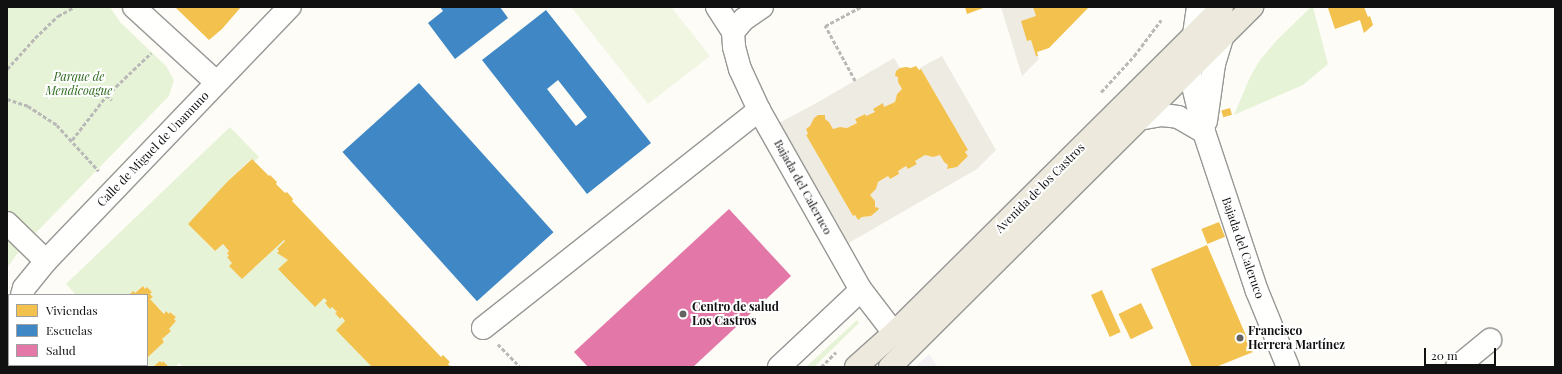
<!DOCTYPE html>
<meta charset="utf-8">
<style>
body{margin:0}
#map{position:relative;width:1562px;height:374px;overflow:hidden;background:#fdfcf7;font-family:"Playfair Display",serif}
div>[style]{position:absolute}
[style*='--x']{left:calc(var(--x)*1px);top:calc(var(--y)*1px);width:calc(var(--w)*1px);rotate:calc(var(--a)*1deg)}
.industrial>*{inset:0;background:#f5f0f3}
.green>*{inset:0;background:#e7f3d7}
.pitch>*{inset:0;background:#f0f6e1}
.plaza>*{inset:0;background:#edebe2}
.homes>*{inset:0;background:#f2c14e;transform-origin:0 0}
.schools>*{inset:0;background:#3f88c5;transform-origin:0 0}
.health>*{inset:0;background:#e377a8}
.path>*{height:2.5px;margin-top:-1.25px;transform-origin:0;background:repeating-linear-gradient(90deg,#b9b9b8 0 4px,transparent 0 6px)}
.roads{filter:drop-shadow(1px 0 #979795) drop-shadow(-1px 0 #979795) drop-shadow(0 1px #979795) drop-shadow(0 -1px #979795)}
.minor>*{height:22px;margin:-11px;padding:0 11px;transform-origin:11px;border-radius:11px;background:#fffffe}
.major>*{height:22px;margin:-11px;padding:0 11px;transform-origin:11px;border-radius:11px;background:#ede9dc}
.dots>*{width:11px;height:11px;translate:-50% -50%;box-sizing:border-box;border:2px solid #fff;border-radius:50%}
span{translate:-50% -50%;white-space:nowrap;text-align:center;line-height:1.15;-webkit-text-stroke:4px #fff;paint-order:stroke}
.park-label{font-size:12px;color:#2f6b1f;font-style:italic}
.street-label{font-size:12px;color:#111}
.poi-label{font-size:12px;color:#111;font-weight:700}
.left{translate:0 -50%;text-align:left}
.frame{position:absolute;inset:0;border:8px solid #111;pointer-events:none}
.legend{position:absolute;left:8px;top:294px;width:140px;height:72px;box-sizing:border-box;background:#fff;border:1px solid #a0a0a0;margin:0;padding:5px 7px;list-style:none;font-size:12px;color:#111}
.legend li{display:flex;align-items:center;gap:8px;height:20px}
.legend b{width:20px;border:1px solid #a0a0a0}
.scale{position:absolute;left:1424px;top:348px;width:72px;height:18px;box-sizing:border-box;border:2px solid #111;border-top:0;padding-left:5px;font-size:12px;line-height:14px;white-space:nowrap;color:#111;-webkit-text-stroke:3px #fff;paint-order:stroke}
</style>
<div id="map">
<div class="industrial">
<i style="clip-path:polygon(929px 354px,938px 367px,915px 367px)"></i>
</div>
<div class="green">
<i style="clip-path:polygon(7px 7px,110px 7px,120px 22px,166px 66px,174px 80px,169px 96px,23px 246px,7px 268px)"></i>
<i style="clip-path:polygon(1311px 7px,1313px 7px,1328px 64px,1303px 85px,1234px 115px,1250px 77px,1260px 60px,1277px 40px)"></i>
<i style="clip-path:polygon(230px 127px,259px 157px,254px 162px,251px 159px,228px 181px,189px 224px,214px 251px,223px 244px,229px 251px,227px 253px,232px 263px,229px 266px,242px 279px,284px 240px,285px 241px,277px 249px,279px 251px,277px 253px,288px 260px,279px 269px,324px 298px,330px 308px,332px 307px,337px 312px,335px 313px,340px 319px,342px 317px,345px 321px,372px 367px,183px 367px,179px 363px,176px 367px,168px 367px,164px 361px,162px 363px,160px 361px,153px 367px,150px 367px,147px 364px,147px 358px,164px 342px,162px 339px,170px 331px,169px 329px,176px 321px,174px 319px,176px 317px,171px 312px,169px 314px,166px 311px,164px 313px,150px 299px,153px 297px,150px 294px,152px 292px,147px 287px,145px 289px,142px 286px,135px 293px,129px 295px,76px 295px,66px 284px)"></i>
<i style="clip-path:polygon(857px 320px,859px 323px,814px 367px,806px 367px)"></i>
</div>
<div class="pitch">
<i style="clip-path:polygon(571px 7px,671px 7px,710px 56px,648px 104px)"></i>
</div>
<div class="plaza">
<i style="clip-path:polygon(1001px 7px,1033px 7px,1036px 16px,1027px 41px,1031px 40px,1036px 56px,1038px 56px,1039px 59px,1022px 76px)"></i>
<i style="clip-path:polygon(942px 56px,996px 150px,977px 169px,847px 244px,777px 124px,820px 101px,894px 58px,900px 68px,895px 75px,898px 77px,898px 82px,902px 89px,897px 94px,895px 102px,884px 107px,883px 104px,873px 109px,875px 112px,866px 116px,864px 114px,855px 119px,857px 123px,847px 128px,840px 127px,833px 129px,829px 122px,818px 115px,814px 118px,810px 126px,806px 129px,808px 134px,806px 135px,853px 216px,855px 215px,858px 220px,862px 217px,871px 216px,879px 208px,875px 207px,875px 201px,870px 195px,876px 189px,878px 182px,888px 176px,890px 179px,899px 174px,898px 171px,906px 166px,908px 169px,917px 164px,915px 161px,925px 155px,933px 157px,940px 155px,944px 162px,948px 165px,948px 169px,957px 167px,968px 156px,965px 152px,968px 150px,921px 69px,918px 69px)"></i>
</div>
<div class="homes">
<i style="clip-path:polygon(175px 7px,241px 7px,222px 29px,209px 40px)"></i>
<i style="clip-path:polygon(965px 7px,986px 7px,967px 14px)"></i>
<i style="clip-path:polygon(1033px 7px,1089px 7px,1049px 48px,1037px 52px,1038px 56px,1036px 56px,1031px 40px,1027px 41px,1021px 21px,1036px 16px)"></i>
<i style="clip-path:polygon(1331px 7px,1364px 7px,1368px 17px,1370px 16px,1373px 25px,1364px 33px,1360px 20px,1335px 29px,1328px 8px)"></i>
<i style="clip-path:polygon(916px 66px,919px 70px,921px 69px,968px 150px,965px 152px,968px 156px,957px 167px,947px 169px,948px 165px,944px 162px,940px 155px,933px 157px,925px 155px,915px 161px,917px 164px,908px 169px,906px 166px,898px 171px,899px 174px,890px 179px,888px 176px,878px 182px,876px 189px,870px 195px,875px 201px,875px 207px,879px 208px,878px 210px,871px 216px,862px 217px,858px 220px,855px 215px,853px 216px,806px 135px,808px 134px,806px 129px,810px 126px,814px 118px,818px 115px,825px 115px,825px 119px,829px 122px,833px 129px,840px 127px,847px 128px,857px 123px,855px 119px,865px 114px,866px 116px,875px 112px,873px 109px,883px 103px,884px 107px,895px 102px,897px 94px,902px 89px,898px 82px,898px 77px,895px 76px,896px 71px,900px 68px,906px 67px,911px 68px)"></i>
<i style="left:1230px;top:108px;width:7px;height:9px;rotate:74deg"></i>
<i style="clip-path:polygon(252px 159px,269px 176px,270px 175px,277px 182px,276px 184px,285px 193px,287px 192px,293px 199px,292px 201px,441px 357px,443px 355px,450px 362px,448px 364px,451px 367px,372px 367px,336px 330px,345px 321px,342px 317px,340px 319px,335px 313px,337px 312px,332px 307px,330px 309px,325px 303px,327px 301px,324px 298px,315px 307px,278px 269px,288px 260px,277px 253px,279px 251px,277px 249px,285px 241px,284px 240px,242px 279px,229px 266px,232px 263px,227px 257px,229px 256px,227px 253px,229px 251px,223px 244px,215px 251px,188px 224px,228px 181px)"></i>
<i style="left:1219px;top:222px;width:16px;height:19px;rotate:68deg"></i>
<i style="clip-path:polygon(1207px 245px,1253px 352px,1216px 367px,1192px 367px,1151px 269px)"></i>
<i style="clip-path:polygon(143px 286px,145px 289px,147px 287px,152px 292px,150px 294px,153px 297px,150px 299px,164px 314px,166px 311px,169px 314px,170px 312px,176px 317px,174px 319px,176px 321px,169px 329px,171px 331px,162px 339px,164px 342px,147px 358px,147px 295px,129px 295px,133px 291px,135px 293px)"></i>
<i style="left:1102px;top:290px;width:46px;height:12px;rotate:66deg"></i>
<i style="left:1141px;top:303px;width:28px;height:25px;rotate:64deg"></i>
<i style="clip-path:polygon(160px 361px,162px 363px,163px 361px,169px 367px,153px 367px)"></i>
<i style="left:103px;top:365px;width:45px;height:2px"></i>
</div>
<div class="schools">
<i style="clip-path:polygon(440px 7px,500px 7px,508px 18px,455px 59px,428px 23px,443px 11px)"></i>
<i style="clip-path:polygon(evenodd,546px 10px,651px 143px,587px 194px,482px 60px,546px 10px,558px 80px,587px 117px,576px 126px,547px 89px,558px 80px)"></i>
<i style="left:419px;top:83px;width:201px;height:103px;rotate:48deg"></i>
</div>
<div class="health">
<i style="clip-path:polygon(729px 209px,791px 276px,693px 367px,588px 367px,574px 352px)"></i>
</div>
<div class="path">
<i style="--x:7;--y:69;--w:42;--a:-47.9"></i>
<i style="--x:35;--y:38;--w:32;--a:-44"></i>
<i style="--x:58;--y:16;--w:18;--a:-29"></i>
<i style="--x:855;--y:81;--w:63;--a:-118.6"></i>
<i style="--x:825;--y:26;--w:40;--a:-28"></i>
<i style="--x:1101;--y:92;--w:49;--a:-47.5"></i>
<i style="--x:1134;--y:56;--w:45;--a:-53.1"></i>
<i style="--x:107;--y:95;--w:7;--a:45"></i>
<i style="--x:7;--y:99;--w:22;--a:18"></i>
<i style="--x:28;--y:106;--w:35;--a:33"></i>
<i style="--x:57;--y:125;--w:62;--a:47.6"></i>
<i style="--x:72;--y:140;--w:57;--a:-52.1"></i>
<i style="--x:107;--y:95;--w:61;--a:-43.7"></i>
<i style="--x:498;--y:344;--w:32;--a:46"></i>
<i style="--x:821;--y:367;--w:21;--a:-45"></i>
</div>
<div class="roads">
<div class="minor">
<i style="--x:134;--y:7;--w:111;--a:42.4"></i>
<i style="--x:717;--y:7;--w:30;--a:57"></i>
<i style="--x:762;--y:7;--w:22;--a:146"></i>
<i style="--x:744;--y:19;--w:17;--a:130"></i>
<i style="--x:733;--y:32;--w:15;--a:86"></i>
<i style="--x:734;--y:47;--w:23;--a:75"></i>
<i style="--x:740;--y:69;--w:45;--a:65.1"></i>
<i style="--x:759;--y:110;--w:207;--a:60.5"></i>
<i style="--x:861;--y:290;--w:54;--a:52.5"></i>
<i style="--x:1198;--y:7;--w:63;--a:98.3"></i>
<i style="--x:1189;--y:69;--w:65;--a:76.6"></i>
<i style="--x:1204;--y:132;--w:168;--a:71.6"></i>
<i style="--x:1257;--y:291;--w:82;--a:67.8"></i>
<i style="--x:1139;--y:119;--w:23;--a:-10"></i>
<i style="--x:1162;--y:115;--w:16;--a:7"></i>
<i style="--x:1178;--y:117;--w:30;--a:30"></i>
<i style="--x:1206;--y:121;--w:58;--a:-82"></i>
<i style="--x:1214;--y:64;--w:30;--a:-73"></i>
<i style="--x:7;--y:223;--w:54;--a:44.3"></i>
<i style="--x:22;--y:295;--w:7;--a:-74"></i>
<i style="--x:24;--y:288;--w:35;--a:-51"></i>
<i style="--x:46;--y:261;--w:352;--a:-46.2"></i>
<i style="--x:483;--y:328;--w:352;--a:-38.3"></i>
<i style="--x:26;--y:365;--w:3;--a:45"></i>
<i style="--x:779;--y:367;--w:112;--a:-43.2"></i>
<i style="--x:1457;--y:367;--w:43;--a:-39.3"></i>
</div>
<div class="major">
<i style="--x:856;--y:367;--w:51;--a:-41.8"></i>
<i style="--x:894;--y:333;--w:462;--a:-44.8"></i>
<i style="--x:890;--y:367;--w:511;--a:-44.84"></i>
</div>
</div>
<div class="dots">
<i style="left:683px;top:314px;background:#646362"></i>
<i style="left:1240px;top:338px;background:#646362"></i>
</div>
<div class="park-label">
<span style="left:79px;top:84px">Parque de<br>Mendicoague</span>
</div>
<div class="street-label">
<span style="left:153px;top:149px;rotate:-46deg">Calle de Miguel de Unamuno</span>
<span style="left:803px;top:187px;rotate:61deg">Bajada del Caleruco</span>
<span style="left:1040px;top:188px;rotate:-45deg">Avenida de los Castros</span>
<span style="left:1243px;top:248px;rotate:71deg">Bajada del Caleruco</span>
</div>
<div class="poi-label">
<span class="left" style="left:692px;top:314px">Centro de salud<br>Los Castros</span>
<span class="left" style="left:1248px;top:338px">Francisco<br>Herrera Martínez</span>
</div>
<div class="frame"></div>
<ul class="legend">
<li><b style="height:11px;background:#f2c14e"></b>Viviendas</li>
<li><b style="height:11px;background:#3f88c5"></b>Escuelas</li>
<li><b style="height:11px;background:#e377a8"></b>Salud</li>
</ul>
<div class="scale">20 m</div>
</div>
